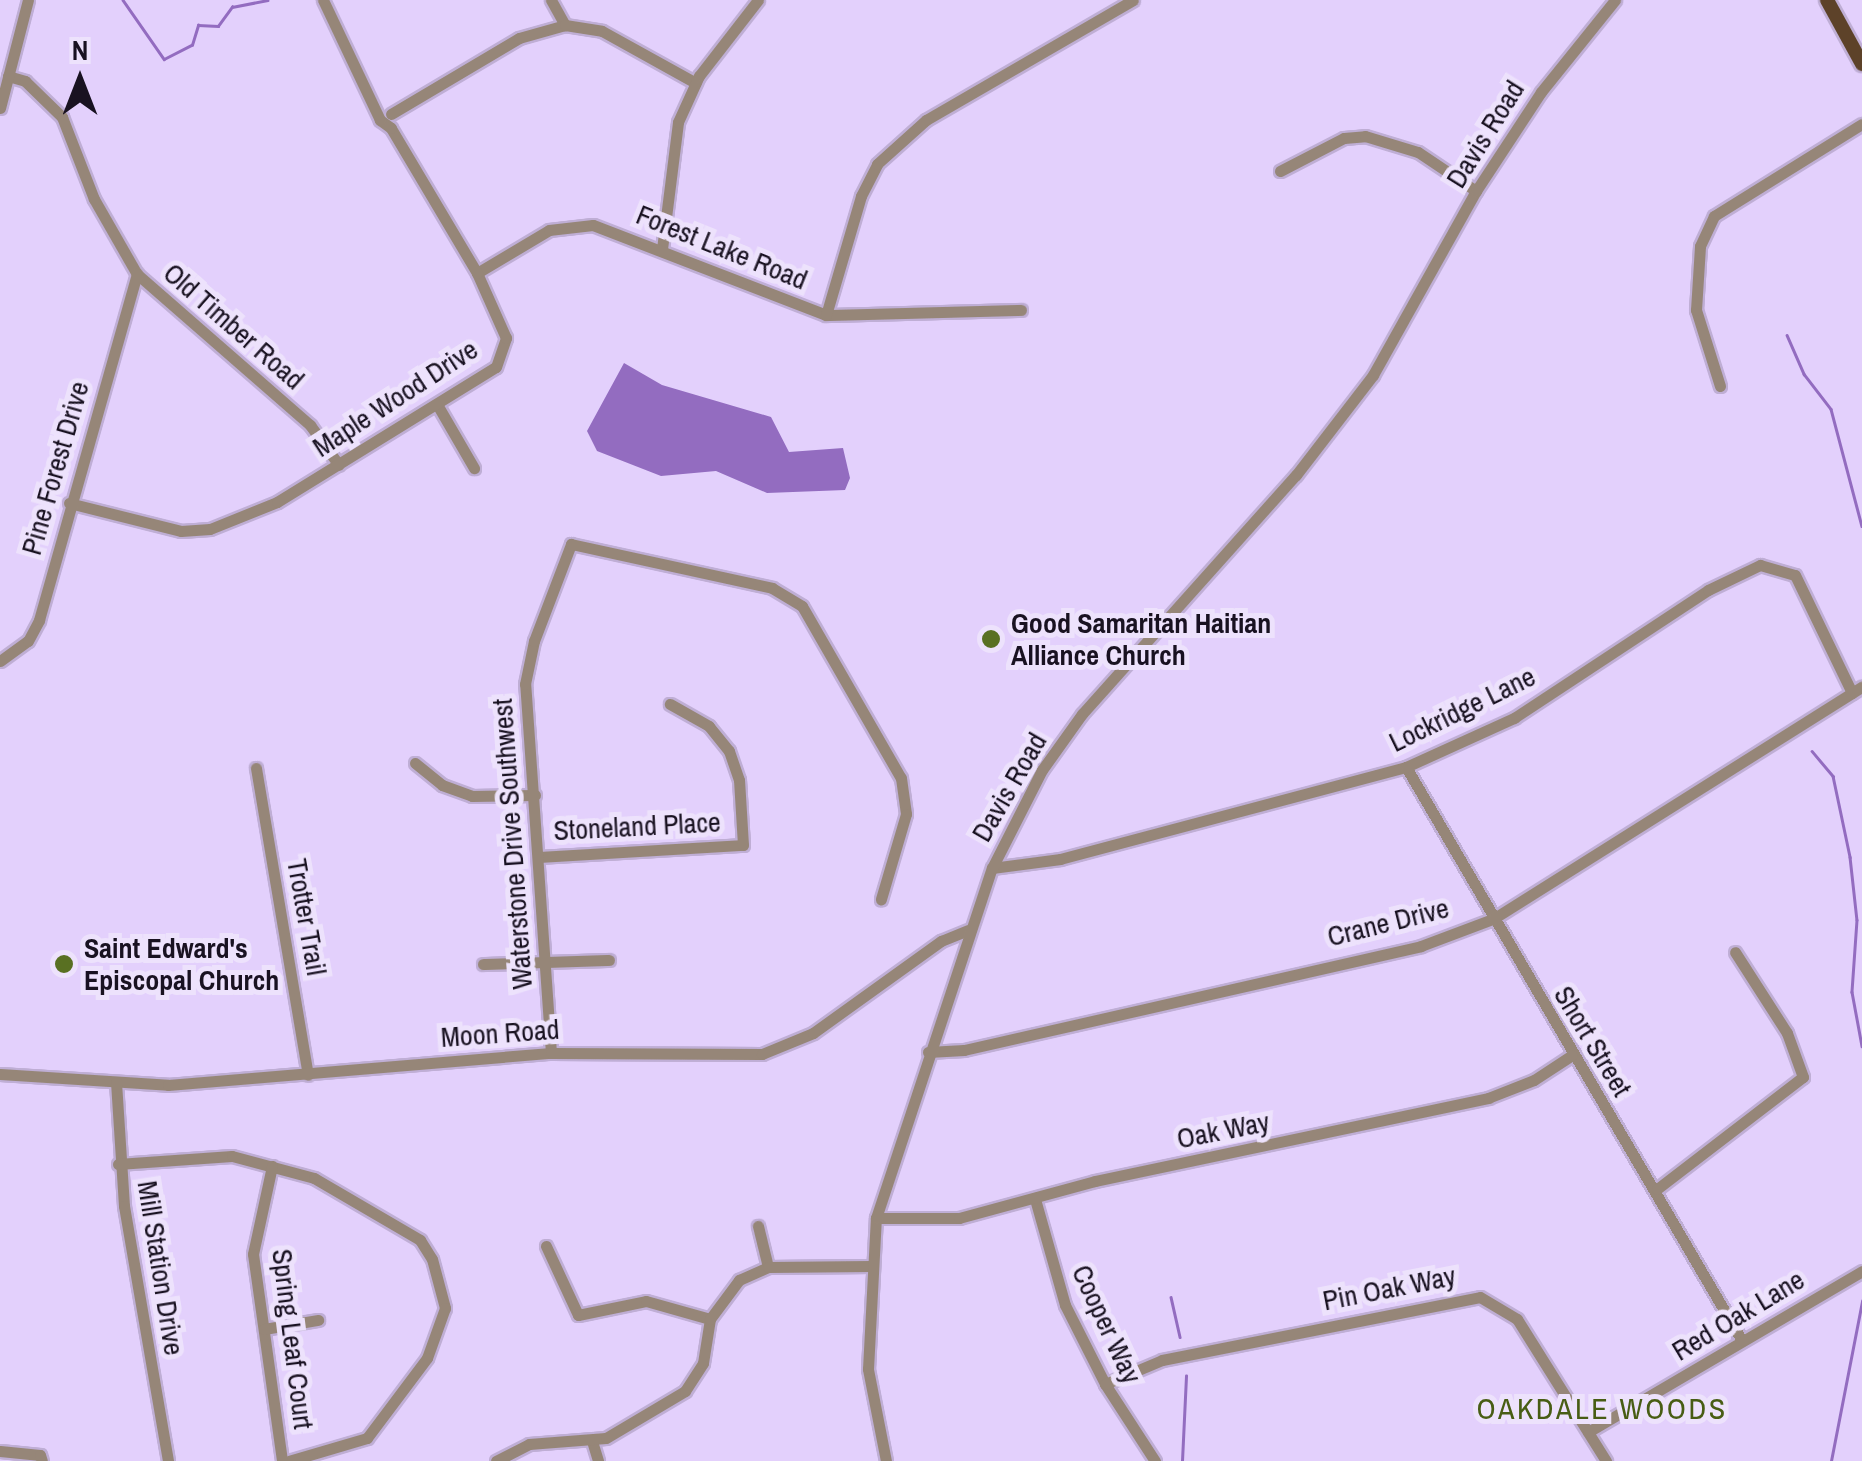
<!DOCTYPE html>
<style>
body{margin:0}
#map{position:relative;width:1862px;height:1461px;overflow:hidden;background:#e3d0fc;font-family:"Archivo Narrow",sans-serif}
div>[style]{position:absolute}
[style*='--x']{left:calc(var(--x)*1px);top:calc(var(--y)*1px);width:calc(var(--w)*1px);rotate:calc(var(--a)*1deg)}
.water>*{inset:0;background:#936cc0}
.stream>*{height:2.5px;margin:-1.25px;padding:0 1.25px;transform-origin:1.25px;border-radius:1.25px;background:#936cc0}
.roads{filter:drop-shadow(2px 0 #bfaed5) drop-shadow(-2px 0 #bfaed5) drop-shadow(0 2px #bfaed5) drop-shadow(0 -2px #bfaed5)}
.minor>*{height:11px;margin:-5.5px;padding:0 5.5px;transform-origin:5.5px;border-radius:5.5px;background:#968678}
.major>*{height:14px;margin:-7px;padding:0 7px;transform-origin:7px;border-radius:7px;background:#5d4229}
.dots>*{width:28px;height:28px;translate:-50% -50%;box-sizing:border-box;border:5px solid #ede2fc;border-radius:50%}
span{translate:-50% -50%;white-space:nowrap;text-align:center;line-height:1.15;-webkit-text-stroke:10px #ede2fc;paint-order:stroke}
.street-label{font-size:28px;color:#191221}
.poi-label{font-size:28px;color:#191221;font-weight:700}
.left{translate:0 -50%;text-align:left}
.neighbourhood-label{font-size:30px;color:#485d14;letter-spacing:2.5px}
.north{position:absolute;left:30px;top:30px;width:100px;height:100px;-webkit-text-stroke:8px #ede2fc;paint-order:stroke;rotate:0deg;font-size:28px;font-weight:700;line-height:40px;text-align:center;color:#191221}
.north::after{content:'';display:block;margin:auto;width:35px;height:45px;background:#191221;clip-path:polygon(50% 0,100% 100%,50% 72%,0 100%)}
</style>
<div id="map">
<div class="water">
<i style="clip-path:polygon(624px 363px,662px 385px,771px 417px,789px 452px,843px 448px,850px 478px,845px 490px,767px 493px,716px 471px,661px 476px,597px 451px,587px 431px)"></i>
</div>
<div class="stream">
<i style="--x:123;--y:0;--w:72;--a:55.2"></i>
<i style="--x:164;--y:59;--w:31;--a:-27"></i>
<i style="--x:192;--y:45;--w:21;--a:-73"></i>
<i style="--x:198;--y:25;--w:20;--a:3"></i>
<i style="--x:218;--y:26;--w:24;--a:-54"></i>
<i style="--x:232;--y:7;--w:36;--a:-11"></i>
<i style="--x:1787;--y:335;--w:43;--a:66.4"></i>
<i style="--x:1804;--y:374;--w:44;--a:52.4"></i>
<i style="--x:1831;--y:409;--w:121;--a:75.2"></i>
<i style="--x:1812;--y:751;--w:33;--a:50"></i>
<i style="--x:1833;--y:776;--w:83;--a:78.1"></i>
<i style="--x:1850;--y:857;--w:63;--a:83.7"></i>
<i style="--x:1857;--y:920;--w:72;--a:94"></i>
<i style="--x:1852;--y:992;--w:55;--a:79.5"></i>
<i style="--x:1171;--y:1297;--w:41;--a:77.3"></i>
<i style="--x:1182;--y:1461;--w:85;--a:-87.3"></i>
<i style="--x:1831;--y:1461;--w:163;--a:-79"></i>
</div>
<div class="roads">
<div class="minor">
<i style="--x:551;--y:0;--w:29;--a:61"></i>
<i style="--x:8;--y:76;--w:18;--a:16"></i>
<i style="--x:25;--y:81;--w:52;--a:44.2"></i>
<i style="--x:62;--y:117;--w:88;--a:68.7"></i>
<i style="--x:94;--y:199;--w:86;--a:60.2"></i>
<i style="--x:137;--y:274;--w:230;--a:41.1"></i>
<i style="--x:310;--y:425;--w:49;--a:54.1"></i>
<i style="--x:0;--y:108;--w:112;--a:-75.5"></i>
<i style="--x:391;--y:114;--w:149;--a:-30.7"></i>
<i style="--x:519;--y:38;--w:48;--a:-15.8"></i>
<i style="--x:565;--y:25;--w:37;--a:9"></i>
<i style="--x:602;--y:31;--w:107;--a:29"></i>
<i style="--x:1280;--y:171;--w:72;--a:-27.3"></i>
<i style="--x:1344;--y:138;--w:21;--a:-5"></i>
<i style="--x:1365;--y:136;--w:55;--a:16.8"></i>
<i style="--x:1418;--y:152;--w:70;--a:33.9"></i>
<i style="--x:662;--y:249;--w:128;--a:-82.8"></i>
<i style="--x:678;--y:122;--w:51;--a:-65.5"></i>
<i style="--x:699;--y:76;--w:96;--a:-52.2"></i>
<i style="--x:477;--y:273;--w:84;--a:-30.8"></i>
<i style="--x:549;--y:230;--w:44;--a:-6.5"></i>
<i style="--x:593;--y:225;--w:250;--a:21.1"></i>
<i style="--x:826;--y:315;--w:195;--a:-1.5"></i>
<i style="--x:826;--y:315;--w:124;--a:-73.6"></i>
<i style="--x:861;--y:196;--w:36;--a:-63"></i>
<i style="--x:877;--y:164;--w:66;--a:-41.9"></i>
<i style="--x:926;--y:120;--w:239;--a:-30.1"></i>
<i style="--x:1720;--y:386;--w:80;--a:-107.5"></i>
<i style="--x:1696;--y:310;--w:64;--a:-86.4"></i>
<i style="--x:1700;--y:246;--w:33;--a:-65"></i>
<i style="--x:1714;--y:216;--w:174;--a:-31.9"></i>
<i style="--x:438;--y:406;--w:72;--a:59.9"></i>
<i style="--x:69;--y:503;--w:115;--a:14"></i>
<i style="--x:181;--y:531;--w:29;--a:-4"></i>
<i style="--x:210;--y:529;--w:72;--a:-21.9"></i>
<i style="--x:277;--y:502;--w:257;--a:-31.7"></i>
<i style="--x:496;--y:367;--w:31;--a:-71"></i>
<i style="--x:506;--y:338;--w:71;--a:-114"></i>
<i style="--x:477;--y:273;--w:169;--a:-120.7"></i>
<i style="--x:391;--y:128;--w:14;--a:-144"></i>
<i style="--x:380;--y:120;--w:133;--a:-115.4"></i>
<i style="--x:0;--y:661;--w:34;--a:-36"></i>
<i style="--x:28;--y:641;--w:24;--a:-62"></i>
<i style="--x:39;--y:620;--w:360;--a:-74.2"></i>
<i style="--x:415;--y:763;--w:35;--a:39"></i>
<i style="--x:442;--y:785;--w:32;--a:20"></i>
<i style="--x:472;--y:796;--w:63;--a:-0.9"></i>
<i style="--x:1406;--y:767;--w:663;--a:59.64"></i>
<i style="--x:256;--y:768;--w:311;--a:80.4"></i>
<i style="--x:540;--y:857;--w:203;--a:-3.4"></i>
<i style="--x:743;--y:845;--w:65;--a:-93.5"></i>
<i style="--x:739;--y:780;--w:31;--a:-109"></i>
<i style="--x:729;--y:751;--w:32;--a:-129"></i>
<i style="--x:709;--y:726;--w:45;--a:-150.6"></i>
<i style="--x:992;--y:868;--w:69;--a:-7.5"></i>
<i style="--x:1060;--y:859;--w:358;--a:-14.9"></i>
<i style="--x:1406;--y:767;--w:119;--a:-24.4"></i>
<i style="--x:1514;--y:718;--w:232;--a:-33.4"></i>
<i style="--x:1708;--y:590;--w:58;--a:-25.7"></i>
<i style="--x:1760;--y:565;--w:36;--a:16"></i>
<i style="--x:1795;--y:575;--w:131;--a:64.2"></i>
<i style="--x:483;--y:964;--w:126;--a:-1.8"></i>
<i style="--x:928;--y:1052;--w:36;--a:-3"></i>
<i style="--x:964;--y:1050;--w:469;--a:-12.8"></i>
<i style="--x:1421;--y:946;--w:77;--a:-20.6"></i>
<i style="--x:1493;--y:919;--w:436;--a:-32.2"></i>
<i style="--x:551;--y:1053;--w:370;--a:-94"></i>
<i style="--x:525;--y:684;--w:44;--a:-78.2"></i>
<i style="--x:534;--y:641;--w:104;--a:-69.1"></i>
<i style="--x:571;--y:544;--w:206;--a:12.3"></i>
<i style="--x:772;--y:588;--w:35;--a:31"></i>
<i style="--x:802;--y:606;--w:198;--a:60.1"></i>
<i style="--x:901;--y:778;--w:36;--a:82"></i>
<i style="--x:906;--y:814;--w:89;--a:106.4"></i>
<i style="--x:0;--y:1074;--w:168;--a:3.7"></i>
<i style="--x:168;--y:1085;--w:384;--a:-4.8"></i>
<i style="--x:551;--y:1053;--w:211;--a:0.3"></i>
<i style="--x:762;--y:1054;--w:55;--a:-22.4"></i>
<i style="--x:813;--y:1033;--w:158;--a:-35.7"></i>
<i style="--x:941;--y:941;--w:29;--a:-22"></i>
<i style="--x:116;--y:1082;--w:124;--a:86.3"></i>
<i style="--x:124;--y:1206;--w:259;--a:80.2"></i>
<i style="--x:118;--y:1164;--w:114;--a:-4"></i>
<i style="--x:232;--y:1156;--w:85;--a:15"></i>
<i style="--x:314;--y:1178;--w:123;--a:30.3"></i>
<i style="--x:420;--y:1240;--w:22;--a:58"></i>
<i style="--x:432;--y:1259;--w:51;--a:75.1"></i>
<i style="--x:445;--y:1308;--w:53;--a:109.8"></i>
<i style="--x:427;--y:1358;--w:100;--a:126.9"></i>
<i style="--x:367;--y:1438;--w:81;--a:163.6"></i>
<i style="--x:272;--y:1166;--w:90;--a:102.2"></i>
<i style="--x:253;--y:1254;--w:209;--a:82"></i>
<i style="--x:1657;--y:1189;--w:184;--a:-37.5"></i>
<i style="--x:1803;--y:1077;--w:47;--a:-110"></i>
<i style="--x:1787;--y:1033;--w:96;--a:-122.7"></i>
<i style="--x:1035;--y:1199;--w:110;--a:74.2"></i>
<i style="--x:1065;--y:1305;--w:89;--a:63.1"></i>
<i style="--x:1105;--y:1384;--w:92;--a:57"></i>
<i style="--x:876;--y:1218;--w:83;--a:0"></i>
<i style="--x:959;--y:1218;--w:141;--a:-15.2"></i>
<i style="--x:1095;--y:1181;--w:402;--a:-11.9"></i>
<i style="--x:1488;--y:1098;--w:49;--a:-21.4"></i>
<i style="--x:1534;--y:1080;--w:45;--a:-33.3"></i>
<i style="--x:758;--y:1226;--w:42;--a:76.3"></i>
<i style="--x:546;--y:1246;--w:76;--a:65.1"></i>
<i style="--x:578;--y:1315;--w:69;--a:-11.6"></i>
<i style="--x:646;--y:1301;--w:66;--a:15.7"></i>
<i style="--x:264;--y:1329;--w:55;--a:-9.5"></i>
<i style="--x:1105;--y:1384;--w:62;--a:-22.8"></i>
<i style="--x:1162;--y:1360;--w:324;--a:-11.2"></i>
<i style="--x:1480;--y:1297;--w:43;--a:30.7"></i>
<i style="--x:1517;--y:1319;--w:168;--a:57.9"></i>
<i style="--x:1588;--y:1432;--w:318;--a:-30.4"></i>
<i style="--x:592;--y:1441;--w:21;--a:73"></i>
<i style="--x:0;--y:1451;--w:40;--a:5.7"></i>
<i style="--x:40;--y:1455;--w:6;--a:72"></i>
<i style="--x:496;--y:1461;--w:37;--a:-27"></i>
<i style="--x:529;--y:1444;--w:77;--a:-4.5"></i>
<i style="--x:606;--y:1438;--w:92;--a:-30.7"></i>
<i style="--x:685;--y:1391;--w:33;--a:-57"></i>
<i style="--x:703;--y:1363;--w:45;--a:-81"></i>
<i style="--x:710;--y:1319;--w:49;--a:-53.4"></i>
<i style="--x:739;--y:1280;--w:32;--a:-24"></i>
<i style="--x:768;--y:1267;--w:103;--a:-0.6"></i>
<i style="--x:886;--y:1461;--w:94;--a:-101.1"></i>
<i style="--x:868;--y:1369;--w:151;--a:-87"></i>
<i style="--x:876;--y:1218;--w:369;--a:-71.7"></i>
<i style="--x:992;--y:868;--w:110;--a:-63"></i>
<i style="--x:1042;--y:770;--w:69;--a:-54.5"></i>
<i style="--x:1082;--y:714;--w:321;--a:-48.2"></i>
<i style="--x:1296;--y:475;--w:126;--a:-52.4"></i>
<i style="--x:1373;--y:375;--w:211;--a:-60.8"></i>
<i style="--x:1476;--y:191;--w:118;--a:-56.7"></i>
<i style="--x:1541;--y:92;--w:118;--a:-51.2"></i>
</div>
<div class="major">
<i style="--x:1827;--y:0;--w:73;--a:61.3"></i>
</div>
</div>
<div class="dots">
<i style="left:991px;top:639px;background:#597022"></i>
<i style="left:64px;top:964px;background:#597022"></i>
</div>
<div class="street-label">
<span style="left:1485px;top:134px;rotate:-58deg">Davis Road</span>
<span style="left:722px;top:247px;rotate:22deg">Forest Lake Road</span>
<span style="left:234px;top:326px;rotate:41deg">Old Timber Road</span>
<span style="left:395px;top:398px;rotate:-33deg">Maple Wood Drive</span>
<span style="left:55px;top:468px;rotate:-74deg">Pine Forest Drive</span>
<span style="left:1462px;top:709px;rotate:-26deg">Lockridge Lane</span>
<span style="left:1009px;top:787px;rotate:-60deg">Davis Road</span>
<span style="left:637px;top:826px;rotate:-3deg">Stoneland Place</span>
<span style="left:512px;top:844px;rotate:-94deg">Waterstone Drive Southwest</span>
<span style="left:307px;top:917px;rotate:80deg">Trotter Trail</span>
<span style="left:1388px;top:922px;rotate:-14deg">Crane Drive</span>
<span style="left:500px;top:1033px;rotate:-4deg">Moon Road</span>
<span style="left:1593px;top:1041px;rotate:59deg">Short Street</span>
<span style="left:1223px;top:1130px;rotate:-11deg">Oak Way</span>
<span style="left:161px;top:1268px;rotate:81deg">Mill Station Drive</span>
<span style="left:1389px;top:1288px;rotate:-11deg">Pin Oak Way</span>
<span style="left:1738px;top:1315px;rotate:-31deg">Red Oak Lane</span>
<span style="left:1107px;top:1324px;rotate:65deg">Cooper Way</span>
<span style="left:293px;top:1339px;rotate:83deg">Spring Leaf Court</span>
</div>
<div class="poi-label">
<span class="left" style="left:1011px;top:639px">Good Samaritan Haitian<br>Alliance Church</span>
<span class="left" style="left:84px;top:964px">Saint Edward's<br>Episcopal Church</span>
</div>
<div class="neighbourhood-label">
<span style="left:1602px;top:1408px">OAKDALE WOODS</span>
</div>
<div class="north">N</div>
</div>
